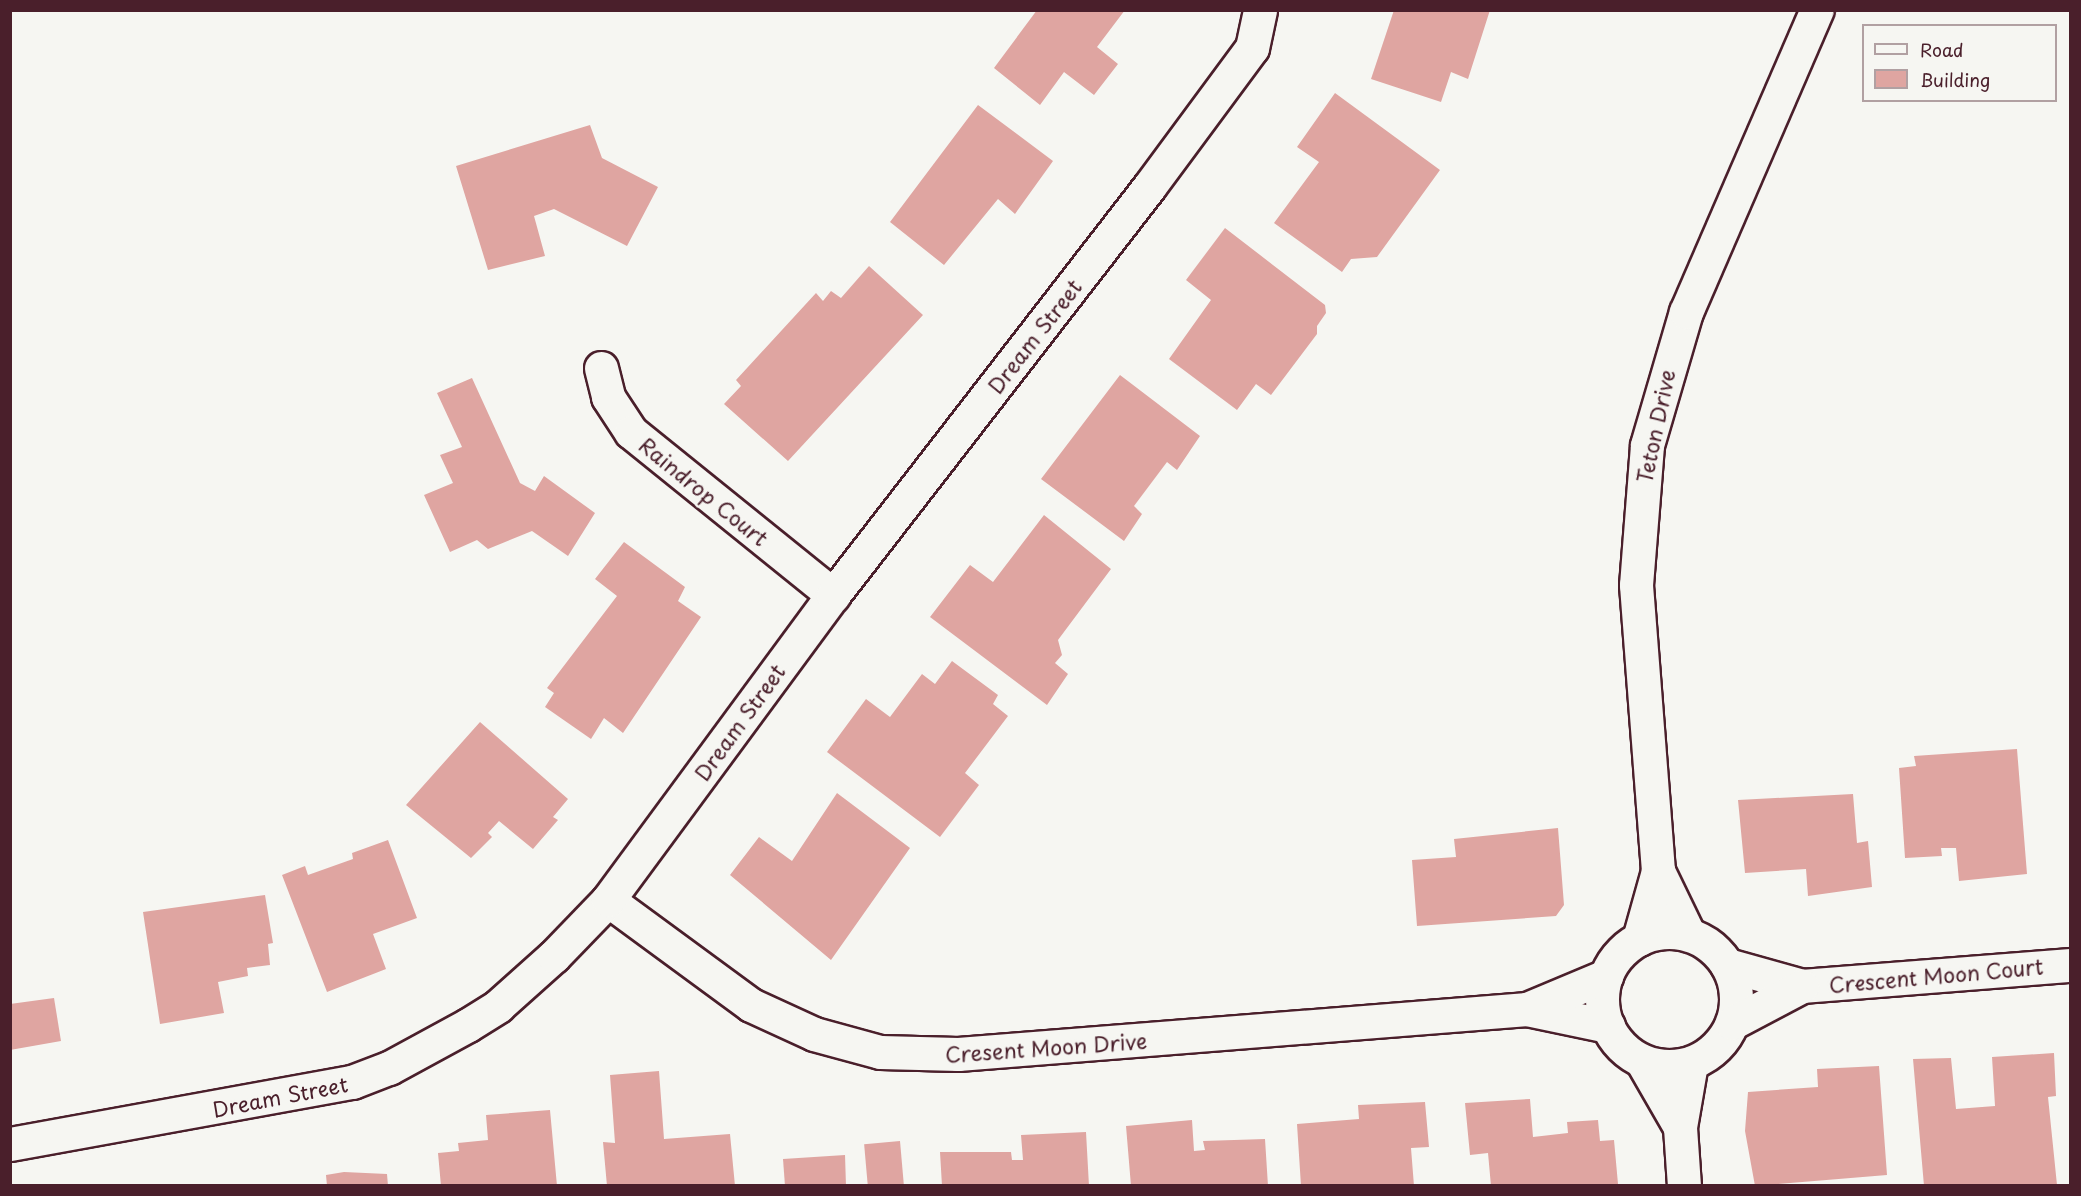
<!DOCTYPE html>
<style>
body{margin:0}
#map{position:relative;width:2081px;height:1196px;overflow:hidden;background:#f6f6f2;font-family:"Playpen Sans",sans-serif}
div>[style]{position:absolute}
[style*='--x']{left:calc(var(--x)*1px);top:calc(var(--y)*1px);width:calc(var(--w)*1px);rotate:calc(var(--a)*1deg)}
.building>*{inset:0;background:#dfa5a1;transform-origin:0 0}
.roads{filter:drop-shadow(2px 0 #4a1f2b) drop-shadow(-2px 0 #4a1f2b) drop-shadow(0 2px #4a1f2b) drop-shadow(0 -2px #4a1f2b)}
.minor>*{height:33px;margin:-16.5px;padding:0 16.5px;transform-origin:16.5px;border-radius:16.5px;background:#f6f6f2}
.minor>.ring{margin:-16.5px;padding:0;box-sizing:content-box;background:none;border:33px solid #f6f6f2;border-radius:50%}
span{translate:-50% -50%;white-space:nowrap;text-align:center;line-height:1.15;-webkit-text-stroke:5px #f6f6f2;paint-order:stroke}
.street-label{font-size:21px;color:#4a1f2b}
.frame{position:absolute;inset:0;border:12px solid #4a1f2b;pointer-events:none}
.legend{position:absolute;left:1862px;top:24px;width:195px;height:78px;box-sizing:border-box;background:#f6f6f2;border:2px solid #b1a0a2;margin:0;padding:8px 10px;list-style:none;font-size:18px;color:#4a1f2b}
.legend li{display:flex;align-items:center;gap:12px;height:30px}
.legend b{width:30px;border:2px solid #b1a0a2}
</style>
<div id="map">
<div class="building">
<i style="clip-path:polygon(1037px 10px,1125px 10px,1097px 47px,1118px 64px,1094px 95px,1064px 72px,1040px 105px,994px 68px)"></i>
<i style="clip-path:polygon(1394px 10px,1490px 10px,1468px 79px,1451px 72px,1441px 102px,1371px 79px)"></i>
<i style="clip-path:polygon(1335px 93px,1440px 170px,1377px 257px,1351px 259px,1342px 272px,1274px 223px,1319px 162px,1297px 147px)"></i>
<i style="clip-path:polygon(978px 105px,1053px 161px,1015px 214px,998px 199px,944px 265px,890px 222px)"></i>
<i style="clip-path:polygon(590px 125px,602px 158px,658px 187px,627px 246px,554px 209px,534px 216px,545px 256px,488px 270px,456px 166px)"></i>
<i style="clip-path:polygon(1225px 228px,1325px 305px,1326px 313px,1317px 326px,1317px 334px,1271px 395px,1256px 384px,1237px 410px,1169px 359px,1211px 300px,1186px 280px)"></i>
<i style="clip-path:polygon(869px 266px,923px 315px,788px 461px,724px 404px,741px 386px,736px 380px,816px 293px,823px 301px,831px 291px,841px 298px)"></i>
<i style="clip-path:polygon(1120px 375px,1200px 436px,1177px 470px,1167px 462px,1134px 506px,1142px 514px,1124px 541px,1041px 479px)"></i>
<i style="clip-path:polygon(472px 378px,520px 483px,535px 491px,544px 476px,595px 513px,568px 556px,532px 531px,488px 549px,477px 540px,450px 552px,424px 495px,453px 483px,440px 455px,462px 447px,437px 393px)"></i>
<i style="clip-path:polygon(1044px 515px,1111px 569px,1058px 640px,1062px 655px,1055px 663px,1068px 674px,1047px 705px,930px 617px,970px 565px,993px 582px)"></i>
<i style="clip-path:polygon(624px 542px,685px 587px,678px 601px,701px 617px,623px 733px,604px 718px,591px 739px,545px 707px,554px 693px,547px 688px,617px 596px,595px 579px)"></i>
<i style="clip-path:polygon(952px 661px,998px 695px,993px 704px,1008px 716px,965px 773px,979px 785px,940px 837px,827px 752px,866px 699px,890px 717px,922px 674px,935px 684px)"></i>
<i style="clip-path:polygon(480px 722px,568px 799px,553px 817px,558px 820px,533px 849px,499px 821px,488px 833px,492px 837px,471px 858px,406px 805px)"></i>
<i style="clip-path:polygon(2017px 749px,2027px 874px,1959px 881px,1956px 848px,1941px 848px,1942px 856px,1905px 858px,1899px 768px,1916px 766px,1914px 756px)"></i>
<i style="clip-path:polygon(837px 793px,910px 848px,831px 960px,730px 875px,759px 837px,792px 861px)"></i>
<i style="clip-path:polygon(1853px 794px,1857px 843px,1868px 841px,1872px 887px,1808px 896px,1806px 869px,1745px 873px,1738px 800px)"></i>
<i style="clip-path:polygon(1558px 828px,1564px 905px,1556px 916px,1417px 926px,1412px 860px,1456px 857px,1454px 839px)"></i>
<i style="clip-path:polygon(388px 840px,417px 918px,373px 934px,386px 969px,327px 992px,282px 875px,305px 866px,308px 875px,353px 859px,352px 853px)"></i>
<i style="clip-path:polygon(265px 895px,273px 943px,268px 944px,270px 965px,247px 968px,248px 976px,218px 982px,224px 1013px,160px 1024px,143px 912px)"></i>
<i style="clip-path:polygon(54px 998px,61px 1041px,10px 1050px,10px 1004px)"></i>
<i style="clip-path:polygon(2054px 1053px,2056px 1096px,2048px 1097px,2057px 1185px,1924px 1186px,1913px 1059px,1951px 1058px,1956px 1109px,1995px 1106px,1992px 1057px)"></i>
<i style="clip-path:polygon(1879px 1066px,1887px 1175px,1755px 1186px,1745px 1131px,1748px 1092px,1818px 1087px,1817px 1069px)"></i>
<i style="clip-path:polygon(659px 1071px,664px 1139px,730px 1134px,735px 1186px,607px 1186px,603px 1142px,615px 1143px,610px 1075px)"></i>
<i style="clip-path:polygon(1530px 1099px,1533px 1137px,1568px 1133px,1567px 1122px,1598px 1120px,1600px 1141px,1614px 1140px,1618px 1184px,1491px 1186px,1488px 1153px,1470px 1155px,1465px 1103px)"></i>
<i style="clip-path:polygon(1425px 1102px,1429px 1147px,1411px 1148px,1414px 1186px,1301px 1186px,1297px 1124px,1359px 1119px,1358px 1105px)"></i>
<i style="clip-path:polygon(550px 1110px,557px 1186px,441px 1186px,438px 1153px,459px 1151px,458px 1143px,488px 1140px,486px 1115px)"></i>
<i style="clip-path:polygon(1192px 1120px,1194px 1151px,1205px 1150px,1203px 1141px,1265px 1139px,1268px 1186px,1131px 1186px,1126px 1126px)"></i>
<i style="clip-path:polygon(1086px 1132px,1089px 1186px,942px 1186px,940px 1152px,1011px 1152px,1012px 1160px,1023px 1160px,1021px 1135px)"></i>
<i style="left:900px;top:1141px;width:45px;height:36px;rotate:85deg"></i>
<i style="clip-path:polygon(845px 1155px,846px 1186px,785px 1186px,783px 1159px)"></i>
<i style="clip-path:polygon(344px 1172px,387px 1174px,388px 1186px,327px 1186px,326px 1175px)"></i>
</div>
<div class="roads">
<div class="minor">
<i style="--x:601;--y:368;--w:30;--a:76"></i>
<i style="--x:608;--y:397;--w:42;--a:56.7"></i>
<i style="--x:631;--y:432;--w:260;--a:38.9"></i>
<i style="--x:1658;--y:871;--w:71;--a:64.2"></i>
<i style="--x:608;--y:900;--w:177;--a:36.3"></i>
<i style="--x:751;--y:1005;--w:69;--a:24.7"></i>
<i style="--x:814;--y:1034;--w:68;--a:15.3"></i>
<i style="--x:880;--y:1052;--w:78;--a:1.5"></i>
<i style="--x:958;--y:1054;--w:571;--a:-4.52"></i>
<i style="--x:1527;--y:1009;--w:83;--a:11.9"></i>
<i class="ring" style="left:1602px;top:932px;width:101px;height:101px"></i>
<i style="--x:1639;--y:939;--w:71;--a:-74.4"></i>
<i style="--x:1658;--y:871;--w:287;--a:-94.4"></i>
<i style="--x:1636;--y:585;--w:140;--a:-85.5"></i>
<i style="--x:1647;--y:445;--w:139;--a:-73.7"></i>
<i style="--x:1686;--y:312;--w:329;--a:-66.6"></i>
<i style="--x:1727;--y:965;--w:78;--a:15.6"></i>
<i style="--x:1802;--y:986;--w:269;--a:-4.5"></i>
<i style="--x:1527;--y:1009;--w:86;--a:-22.7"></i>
<i style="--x:1732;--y:1023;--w:79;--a:-27.9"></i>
<i style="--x:1642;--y:1061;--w:76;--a:60.1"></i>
<i style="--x:10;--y:1144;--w:348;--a:-10.3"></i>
<i style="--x:352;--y:1082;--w:40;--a:-21"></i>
<i style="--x:389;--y:1068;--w:90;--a:-28.6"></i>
<i style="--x:468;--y:1025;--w:36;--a:-32"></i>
<i style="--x:498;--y:1006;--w:75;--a:-41.8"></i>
<i style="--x:554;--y:956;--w:78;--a:-46"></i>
<i style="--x:608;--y:900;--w:379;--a:-53.6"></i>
<i style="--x:833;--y:595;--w:516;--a:-52.24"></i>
<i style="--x:1149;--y:187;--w:173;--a:-53.5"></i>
<i style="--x:1252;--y:48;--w:39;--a:-78"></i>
<i style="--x:1684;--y:1186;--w:59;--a:-93.9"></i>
<i style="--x:1680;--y:1127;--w:65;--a:-80.2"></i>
</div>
</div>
<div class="street-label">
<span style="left:1034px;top:336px;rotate:-52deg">Dream Street</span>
<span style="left:1655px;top:426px;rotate:-78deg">Teton Drive</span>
<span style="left:704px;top:491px;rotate:39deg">Raindrop Court</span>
<span style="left:739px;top:722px;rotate:-54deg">Dream Street</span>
<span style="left:1936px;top:975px;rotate:-5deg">Crescent Moon Court</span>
<span style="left:1046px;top:1047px;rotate:-4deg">Cresent Moon Drive</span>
<span style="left:280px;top:1096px;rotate:-11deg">Dream Street</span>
</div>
<div class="frame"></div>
<ul class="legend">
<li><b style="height:8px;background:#f6f6f2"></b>Road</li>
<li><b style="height:16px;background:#dfa5a1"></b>Building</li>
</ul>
</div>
